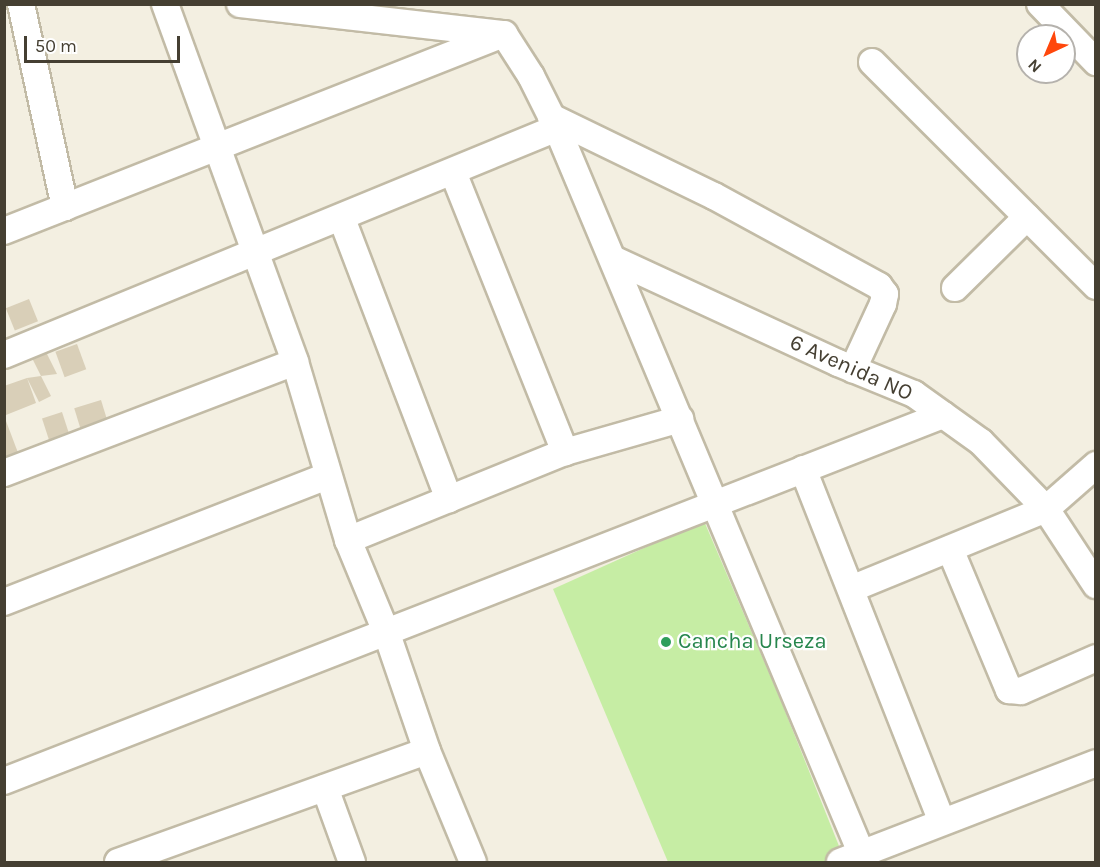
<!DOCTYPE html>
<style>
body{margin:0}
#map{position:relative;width:1100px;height:867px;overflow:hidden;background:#f3efe1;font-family:Karla,sans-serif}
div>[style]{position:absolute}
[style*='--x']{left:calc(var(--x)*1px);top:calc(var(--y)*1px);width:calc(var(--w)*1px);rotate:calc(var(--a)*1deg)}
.green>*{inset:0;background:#c6eda4}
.building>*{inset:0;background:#d9cfb8;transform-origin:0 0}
.roads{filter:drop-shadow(2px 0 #c2bba6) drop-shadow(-2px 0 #c2bba6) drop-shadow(0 2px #c2bba6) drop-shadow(0 -2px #c2bba6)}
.minor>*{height:26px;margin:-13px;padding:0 13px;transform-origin:13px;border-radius:13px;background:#fff}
.dots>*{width:16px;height:16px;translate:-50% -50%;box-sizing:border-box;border:3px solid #fff;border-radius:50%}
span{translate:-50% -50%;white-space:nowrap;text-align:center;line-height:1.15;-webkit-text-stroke:4.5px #fff;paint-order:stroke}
.street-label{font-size:22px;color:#453f32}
.leisure-label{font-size:22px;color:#27864d}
.left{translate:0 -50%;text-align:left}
.frame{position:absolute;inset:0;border:6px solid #453f32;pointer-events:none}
.north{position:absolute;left:1016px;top:24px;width:60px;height:60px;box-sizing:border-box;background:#fff;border:2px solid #b5b2ad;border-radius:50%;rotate:224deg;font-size:16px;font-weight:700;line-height:24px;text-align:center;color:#453f32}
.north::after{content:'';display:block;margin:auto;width:21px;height:27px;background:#ff470c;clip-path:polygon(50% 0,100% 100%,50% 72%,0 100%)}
.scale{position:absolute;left:24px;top:36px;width:156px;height:27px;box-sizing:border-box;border:3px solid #453f32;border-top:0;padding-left:8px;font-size:18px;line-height:21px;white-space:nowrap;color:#453f32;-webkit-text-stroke:4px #fff;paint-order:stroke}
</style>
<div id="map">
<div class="green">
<i style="clip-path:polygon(704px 521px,779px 696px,845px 861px,668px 862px,553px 589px)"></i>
</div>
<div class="building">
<i style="left:29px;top:299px;width:24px;height:25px;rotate:68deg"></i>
<i style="left:77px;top:344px;width:27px;height:23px;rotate:70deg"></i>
<i style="clip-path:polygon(46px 352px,57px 374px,41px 376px,32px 358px)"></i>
<i style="clip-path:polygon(41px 376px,51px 396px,39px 402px,27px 378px,36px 403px,6px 415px,4px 386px,27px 378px)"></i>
<i style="left:101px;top:400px;width:27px;height:28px;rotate:73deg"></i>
<i style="left:62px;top:412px;width:25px;height:21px;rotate:72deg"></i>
<i style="clip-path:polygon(6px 421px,20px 458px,4px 463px,4px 422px)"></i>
</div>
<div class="roads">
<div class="minor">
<i style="--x:21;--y:4;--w:208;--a:77.8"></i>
<i style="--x:165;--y:4;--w:381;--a:70"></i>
<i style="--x:295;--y:362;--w:186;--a:73.4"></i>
<i style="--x:348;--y:540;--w:102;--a:67.5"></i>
<i style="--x:387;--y:634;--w:124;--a:71.1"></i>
<i style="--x:427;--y:751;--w:120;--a:67.5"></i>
<i style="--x:240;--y:4;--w:266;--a:6.5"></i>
<i style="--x:504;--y:34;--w:50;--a:57.3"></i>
<i style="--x:531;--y:76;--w:58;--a:63.4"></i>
<i style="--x:557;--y:128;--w:796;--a:67.24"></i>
<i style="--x:1040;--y:4;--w:81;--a:46"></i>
<i style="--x:872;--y:62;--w:317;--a:45"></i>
<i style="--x:551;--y:117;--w:181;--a:25.9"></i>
<i style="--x:714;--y:196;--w:188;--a:28.6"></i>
<i style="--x:879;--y:286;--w:10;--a:53"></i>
<i style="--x:885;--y:294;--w:10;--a:101"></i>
<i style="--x:883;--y:304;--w:72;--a:114.8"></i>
<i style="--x:453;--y:172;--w:302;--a:68.2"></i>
<i style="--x:342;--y:219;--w:300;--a:69.1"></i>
<i style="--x:4;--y:231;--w:534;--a:-21.52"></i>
<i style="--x:613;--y:259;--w:248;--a:24.8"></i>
<i style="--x:838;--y:363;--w:82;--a:22.2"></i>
<i style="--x:914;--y:394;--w:82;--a:35.6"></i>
<i style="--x:981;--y:442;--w:93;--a:45.9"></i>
<i style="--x:1046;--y:509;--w:91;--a:56.7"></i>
<i style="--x:955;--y:288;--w:101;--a:-44.6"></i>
<i style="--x:4;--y:355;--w:598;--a:-22.32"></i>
<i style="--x:803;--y:469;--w:379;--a:68.5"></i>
<i style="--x:4;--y:473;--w:311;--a:-20.9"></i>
<i style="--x:348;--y:540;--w:234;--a:-22.1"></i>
<i style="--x:565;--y:452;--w:120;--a:-16"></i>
<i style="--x:950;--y:549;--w:153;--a:67.3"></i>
<i style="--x:1009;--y:690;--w:12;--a:5"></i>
<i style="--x:1021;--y:691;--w:82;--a:-23.7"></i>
<i style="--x:851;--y:589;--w:211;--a:-22.3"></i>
<i style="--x:1046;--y:509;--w:67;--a:-41.3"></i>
<i style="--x:4;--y:602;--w:348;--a:-21.3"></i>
<i style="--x:4;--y:781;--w:1008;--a:-21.29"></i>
<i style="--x:325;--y:788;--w:79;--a:70"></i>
<i style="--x:118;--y:862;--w:328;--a:-19.8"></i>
<i style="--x:840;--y:862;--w:274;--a:-21.1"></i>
</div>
</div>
<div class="dots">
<i style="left:666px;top:642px;background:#2e9e5b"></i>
</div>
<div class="street-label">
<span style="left:851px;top:368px;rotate:24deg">6 Avenida NO</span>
</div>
<div class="leisure-label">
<span class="left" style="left:678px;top:642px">Cancha Urseza</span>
</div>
<div class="frame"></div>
<div class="north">N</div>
<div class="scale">50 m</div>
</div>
